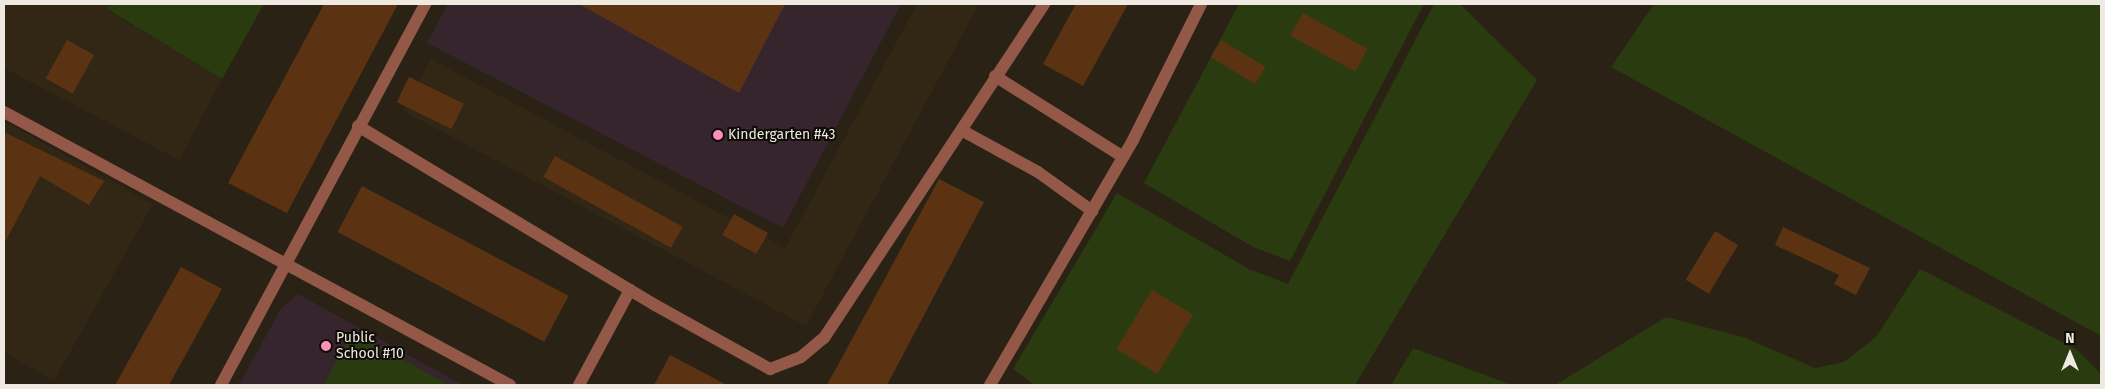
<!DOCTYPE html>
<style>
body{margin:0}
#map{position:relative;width:2105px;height:389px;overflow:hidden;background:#292215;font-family:"Fira Sans",sans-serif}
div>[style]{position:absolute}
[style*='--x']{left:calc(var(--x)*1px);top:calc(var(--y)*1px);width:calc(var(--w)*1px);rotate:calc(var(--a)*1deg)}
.built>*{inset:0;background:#312714}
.education>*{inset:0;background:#36252d}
.green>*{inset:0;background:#2a3b10}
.building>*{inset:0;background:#5c3312;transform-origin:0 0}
.minor>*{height:12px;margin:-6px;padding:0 6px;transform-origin:6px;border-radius:6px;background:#935847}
.dots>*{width:14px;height:14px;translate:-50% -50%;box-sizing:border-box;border:2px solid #0f0c07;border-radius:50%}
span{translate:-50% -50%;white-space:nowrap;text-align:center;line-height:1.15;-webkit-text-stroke:4px #0f0c07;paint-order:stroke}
.poi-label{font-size:14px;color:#eee9e1}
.left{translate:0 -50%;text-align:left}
.frame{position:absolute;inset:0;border:5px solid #eee9e1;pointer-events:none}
.north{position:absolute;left:2045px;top:329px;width:50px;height:50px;-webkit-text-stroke:4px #0f0c07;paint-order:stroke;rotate:0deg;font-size:14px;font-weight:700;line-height:20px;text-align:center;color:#eee9e1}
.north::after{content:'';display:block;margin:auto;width:18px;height:22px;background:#eee9e1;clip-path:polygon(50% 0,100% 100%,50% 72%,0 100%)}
</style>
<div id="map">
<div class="built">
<i style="clip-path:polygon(4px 4px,110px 4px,107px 10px,222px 79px,179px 160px,4px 68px)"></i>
<i style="clip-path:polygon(917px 4px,979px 4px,806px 326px,403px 111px,431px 59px,785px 248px)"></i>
<i style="clip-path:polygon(4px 121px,153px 204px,54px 381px,4px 352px)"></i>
</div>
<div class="education">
<i style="clip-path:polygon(448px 4px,901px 4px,783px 228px,427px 43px)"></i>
<i style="clip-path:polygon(298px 294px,463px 385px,239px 385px,281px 308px)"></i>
</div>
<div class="green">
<i style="clip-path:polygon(110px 4px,264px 4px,222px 79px,107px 9px)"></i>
<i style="clip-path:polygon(1239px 4px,1424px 4px,1290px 261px,1253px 247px,1144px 183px)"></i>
<i style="clip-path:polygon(1434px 4px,1460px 4px,1537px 80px,1355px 385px,1035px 385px,1013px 369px,1117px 193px,1249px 269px,1288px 284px)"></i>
<i style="clip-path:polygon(1654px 4px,2101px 4px,2101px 336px,1611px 67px)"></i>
<i style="clip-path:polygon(1920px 269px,2076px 349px,2101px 374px,2101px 385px,1555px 385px,1666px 317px,1743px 337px,1815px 368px,1844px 362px,1876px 337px)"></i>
<i style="clip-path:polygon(353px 332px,449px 385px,323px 385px)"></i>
<i style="clip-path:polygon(1413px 348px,1512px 385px,1391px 385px)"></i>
</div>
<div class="building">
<i style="clip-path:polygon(324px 4px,398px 4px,287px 213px,228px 183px)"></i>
<i style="clip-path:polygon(579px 4px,785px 4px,739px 93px)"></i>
<i style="clip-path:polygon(1076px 4px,1128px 4px,1083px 86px,1043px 64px)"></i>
<i style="left:1303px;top:13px;width:74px;height:26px;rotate:29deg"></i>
<i style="left:67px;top:40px;width:31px;height:44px;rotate:29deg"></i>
<i style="left:1221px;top:40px;width:52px;height:20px;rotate:31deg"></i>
<i style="left:409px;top:77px;width:61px;height:28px;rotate:26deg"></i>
<i style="clip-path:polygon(4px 132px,104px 181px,89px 205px,40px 176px,4px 244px)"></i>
<i style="left:555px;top:156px;width:146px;height:24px;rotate:29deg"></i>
<i style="clip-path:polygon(939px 179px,984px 202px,887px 385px,827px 385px)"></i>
<i style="left:362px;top:186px;width:234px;height:52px;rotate:28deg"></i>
<i style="left:734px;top:214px;width:39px;height:24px;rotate:29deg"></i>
<i style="clip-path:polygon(1783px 227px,1870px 268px,1856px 295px,1834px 284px,1839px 275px,1775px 245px)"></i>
<i style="left:1715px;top:231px;width:27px;height:57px;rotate:31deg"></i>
<i style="clip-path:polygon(181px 267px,222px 289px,169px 385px,115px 385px)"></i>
<i style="left:1152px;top:290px;width:48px;height:69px;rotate:31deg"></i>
<i style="clip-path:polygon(670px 355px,727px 385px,654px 385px)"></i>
</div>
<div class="minor">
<i style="--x:995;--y:76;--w:151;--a:32.3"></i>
<i style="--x:4;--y:112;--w:575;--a:28.35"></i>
<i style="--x:358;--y:126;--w:347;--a:31.1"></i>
<i style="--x:655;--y:305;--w:132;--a:29.1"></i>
<i style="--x:770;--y:369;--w:33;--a:-21"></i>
<i style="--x:801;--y:357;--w:30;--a:-40"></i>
<i style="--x:824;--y:338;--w:400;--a:-56.6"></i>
<i style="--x:963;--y:131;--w:85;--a:28.7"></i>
<i style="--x:1038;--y:172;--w:67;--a:35.8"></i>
<i style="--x:221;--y:385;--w:432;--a:-61.8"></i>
<i style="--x:579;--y:385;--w:108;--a:-61.8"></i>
<i style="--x:990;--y:385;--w:284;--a:-59.7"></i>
<i style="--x:1133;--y:140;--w:152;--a:-63.4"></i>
</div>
<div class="dots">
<i style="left:718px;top:135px;background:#fe8ebc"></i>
<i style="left:326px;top:346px;background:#fe8ebc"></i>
</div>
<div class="poi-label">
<span class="left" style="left:728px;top:135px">Kindergarten #43</span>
<span class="left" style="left:336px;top:346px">Public<br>School #10</span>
</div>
<div class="frame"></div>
<div class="north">N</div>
</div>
